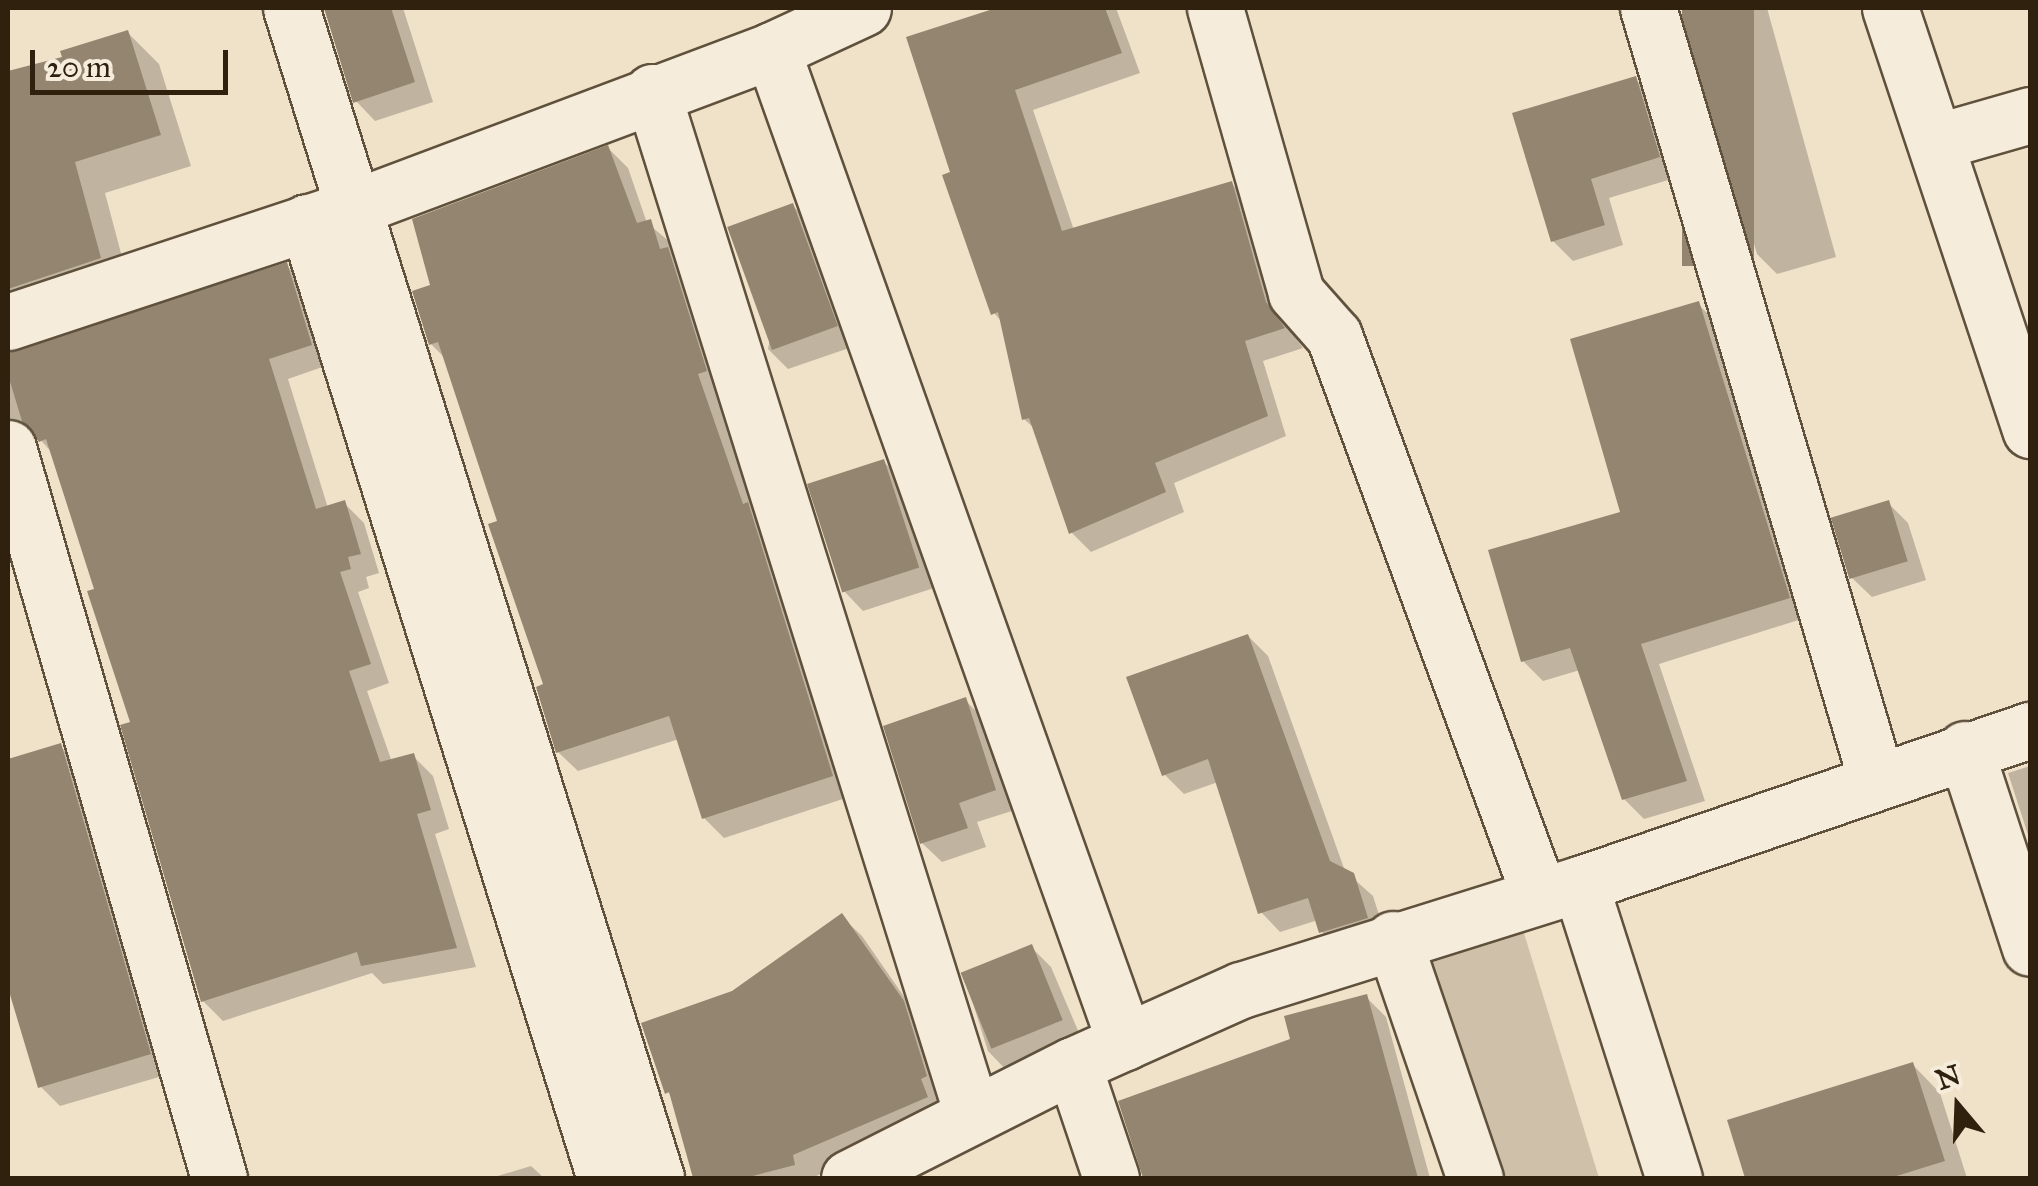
<!DOCTYPE html>
<style>
body{margin:0}
#map{position:relative;width:2038px;height:1186px;overflow:hidden;background:#f0e1c9;font-family:"IM FELL Great Primer",serif}
div>[style]{position:absolute}
[style*='--x']{left:calc(var(--x)*1px);top:calc(var(--y)*1px);width:calc(var(--w)*1px);rotate:calc(var(--a)*1deg)}
.green>*{inset:0;background:#cfc0a9}
.shadow>*{inset:0;background:#0003}
.building>*{inset:0;background:#93856f;transform-origin:0 0}
.roads{filter:drop-shadow(2px 0 #5f513c) drop-shadow(-2px 0 #5f513c) drop-shadow(0 2px #5f513c) drop-shadow(0 -2px #5f513c)}
.minor>*{height:55px;margin:-27.5px;padding:0 27.5px;transform-origin:27.5px;border-radius:27.5px;background:#f5ecdc}
span{translate:-50% -50%;white-space:nowrap;text-align:center;line-height:1.15;-webkit-text-stroke:10px #f5ecdc;paint-order:stroke}
.frame{position:absolute;inset:0;border:10px solid #2f210d;pointer-events:none}
.north{position:absolute;left:1908px;top:1056px;width:100px;height:100px;-webkit-text-stroke:8px #f5ecdc;paint-order:stroke;rotate:341deg;font-size:28px;font-weight:700;line-height:40px;text-align:center;color:#2f210d}
.north::after{content:'';display:block;margin:auto;width:35px;height:45px;background:#2f210d;clip-path:polygon(50% 0,100% 100%,50% 72%,0 100%)}
.scale{position:absolute;left:30px;top:50px;width:198px;height:45px;box-sizing:border-box;border:5px solid #2f210d;border-top:0;padding-left:12px;font-size:30px;line-height:35px;white-space:nowrap;color:#2f210d;-webkit-text-stroke:8px #f5ecdc;paint-order:stroke}
</style>
<div id="map">
<div class="green">
<i style="clip-path:polygon(1523px 930px,1599px 1178px,1496px 1178px,1428px 962px)"></i>
</div>
<div class="shadow">
<i style="clip-path:polygon(326px 8px,403px 8px,433px 102px,375px 121px,356px 101px)"></i>
<i style="clip-path:polygon(1004px 8px,1116px 8px,1140px 73px,1033px 110px,1074px 230px,1231px 183px,1251px 203px,1285px 324px,1303px 348px,1263px 361px,1286px 436px,1174px 483px,1184px 512px,1091px 552px,1071px 532px,1036px 430px,1024px 419px,1002px 322px,994px 313px,909px 39px)"></i>
<i style="clip-path:polygon(1685px 8px,1767px 8px,1836px 257px,1777px 274px,1757px 254px)"></i>
<i style="clip-path:polygon(127px 32px,159px 64px,191px 166px,105px 193px,126px 272px,8px 304px,8px 74px,65px 58px)"></i>
<i style="clip-path:polygon(1635px 79px,1655px 99px,1678px 177px,1609px 198px,1623px 245px,1573px 261px,1553px 241px)"></i>
<i style="clip-path:polygon(608px 148px,628px 168px,647px 223px,670px 242px,675px 258px,687px 269px,725px 391px,717px 394px,852px 796px,724px 838px,704px 818px,679px 739px,578px 771px,558px 752px,547px 686px,500px 522px,446px 359px,431px 344px,433px 286px)"></i>
<i style="clip-path:polygon(793px 206px,813px 226px,855px 346px,788px 369px,768px 349px)"></i>
<i style="clip-path:polygon(286px 265px,306px 285px,331px 364px,288px 379px,328px 508px,344px 503px,364px 523px,379px 573px,366px 577px,369px 588px,358px 592px,389px 683px,367px 691px,392px 762px,413px 756px,433px 776px,449px 829px,435px 834px,476px 967px,383px 984px,372px 973px,223px 1021px,203px 1001px,97px 591px,54px 455px,38px 437px,19px 437px,8px 445px,8px 353px,18px 354px)"></i>
<i style="clip-path:polygon(1698px 304px,1718px 324px,1808px 617px,1659px 664px,1705px 801px,1644px 819px,1624px 799px,1580px 670px,1543px 681px,1523px 661px,1623px 514px)"></i>
<i style="clip-path:polygon(884px 462px,904px 482px,937px 587px,863px 611px,844px 591px)"></i>
<i style="clip-path:polygon(1888px 503px,1908px 523px,1926px 580px,1872px 597px,1852px 578px)"></i>
<i style="clip-path:polygon(1248px 636px,1268px 656px,1345px 871px,1373px 896px,1386px 937px,1341px 951px,1321px 931px,1318px 920px,1280px 932px,1261px 912px,1218px 782px,1184px 794px,1164px 774px)"></i>
<i style="clip-path:polygon(965px 700px,985px 720px,1015px 810px,977px 822px,986px 847px,942px 862px,922px 843px)"></i>
<i style="clip-path:polygon(60px 746px,80px 765px,169px 1074px,60px 1106px,40px 1086px,8px 980px,8px 761px)"></i>
<i style="clip-path:polygon(2030px 766px,2030px 841px,2008px 773px)"></i>
<i style="clip-path:polygon(842px 917px,862px 936px,923px 1024px,946px 1117px,812px 1178px,696px 1178px,673px 1098px,668px 1092px)"></i>
<i style="clip-path:polygon(1031px 947px,1051px 967px,1082px 1040px,1007px 1071px,988px 1051px,964px 975px)"></i>
<i style="clip-path:polygon(1366px 997px,1386px 1017px,1430px 1178px,1147px 1178px,1121px 1102px,1293px 1040px)"></i>
<i style="clip-path:polygon(1913px 1065px,1940px 1093px,1967px 1178px,1748px 1178px,1730px 1122px)"></i>
<i style="clip-path:polygon(531px 1166px,544px 1178px,491px 1178px)"></i>
</div>
<div class="building">
<i style="clip-path:polygon(324px 8px,391px 8px,415px 82px,353px 103px)"></i>
<i style="clip-path:polygon(996px 8px,1105px 8px,1122px 53px,1015px 90px,1062px 231px,1232px 181px,1266px 302px,1285px 328px,1245px 341px,1268px 416px,1155px 463px,1166px 492px,1069px 534px,1029px 418px,1022px 420px,998px 312px,991px 315px,942px 175px,950px 172px,906px 37px)"></i>
<i style="left:1682px;top:8px;width:72px;height:258px"></i>
<i style="clip-path:polygon(128px 30px,161px 135px,75px 162px,101px 258px,8px 289px,8px 71px,62px 57px,60px 51px)"></i>
<i style="clip-path:polygon(1636px 76px,1660px 157px,1591px 179px,1605px 225px,1551px 242px,1512px 113px)"></i>
<i style="clip-path:polygon(608px 145px,637px 223px,651px 219px,660px 249px,668px 247px,707px 371px,698px 374px,743px 504px,748px 502px,833px 776px,702px 819px,669px 716px,556px 753px,536px 687px,543px 684px,488px 524px,497px 521px,438px 342px,429px 345px,412px 291px,430px 285px,412px 219px)"></i>
<i style="left:793px;top:203px;width:131px;height:70px;rotate:70deg"></i>
<i style="clip-path:polygon(287px 262px,312px 345px,269px 359px,316px 509px,345px 500px,361px 554px,348px 557px,351px 569px,340px 572px,371px 664px,349px 671px,380px 762px,414px 753px,431px 810px,417px 814px,457px 948px,361px 966px,357px 952px,201px 1002px,120px 725px,130px 722px,87px 591px,94px 589px,46px 439px,39px 442px,22px 421px,8px 375px,8px 352px)"></i>
<i style="clip-path:polygon(1699px 301px,1790px 598px,1641px 644px,1687px 781px,1622px 800px,1570px 648px,1521px 662px,1488px 550px,1620px 512px,1570px 339px)"></i>
<i style="left:884px;top:459px;width:114px;height:81px;rotate:72deg"></i>
<i style="left:1889px;top:500px;width:64px;height:61px;rotate:73deg"></i>
<i style="clip-path:polygon(1248px 634px,1330px 861px,1354px 873px,1368px 918px,1319px 933px,1308px 898px,1258px 914px,1208px 759px,1162px 776px,1126px 677px)"></i>
<i style="clip-path:polygon(966px 697px,996px 790px,959px 803px,968px 828px,920px 844px,883px 726px)"></i>
<i style="clip-path:polygon(61px 743px,151px 1054px,38px 1088px,8px 988px,8px 759px)"></i>
<i style="clip-path:polygon(842px 913px,904px 1001px,927px 1076px,921px 1079px,928px 1097px,793px 1155px,795px 1165px,745px 1178px,693px 1178px,669px 1092px,665px 1094px,641px 1023px,732px 991px)"></i>
<i style="left:1032px;top:944px;width:82px;height:77px;rotate:68deg"></i>
<i style="clip-path:polygon(1367px 994px,1418px 1178px,1143px 1178px,1118px 1101px,1290px 1039px,1284px 1016px)"></i>
<i style="clip-path:polygon(1913px 1062px,1945px 1161px,1890px 1178px,1745px 1178px,1727px 1120px)"></i>
</div>
<div class="roads">
<div class="minor">
<i style="--x:291;--y:8;--w:1226;--a:72.67"></i>
<i style="--x:863;--y:8;--w:100;--a:155.2"></i>
<i style="--x:772;--y:50;--w:1053;--a:70.41"></i>
<i style="--x:1215;--y:8;--w:296;--a:74.1"></i>
<i style="--x:1296;--y:293;--w:57;--a:48.5"></i>
<i style="--x:1334;--y:336;--w:594;--a:69.83"></i>
<i style="--x:1648;--y:8;--w:807;--a:73.52"></i>
<i style="--x:1890;--y:8;--w:445;--a:71.6"></i>
<i style="--x:652;--y:92;--w:1071;--a:72.61"></i>
<i style="--x:1936;--y:142;--w:98;--a:-16"></i>
<i style="--x:307;--y:222;--w:1001;--a:72.69"></i>
<i style="--x:8;--y:322;--w:366;--a:-18.3"></i>
<i style="--x:355;--y:207;--w:446;--a:-20.6"></i>
<i style="--x:8;--y:448;--w:760;--a:73.88"></i>
<i style="--x:1965;--y:749;--w:209;--a:71.9"></i>
<i style="--x:1580;--y:884;--w:309;--a:72.3"></i>
<i style="--x:1393;--y:939;--w:253;--a:71.1"></i>
<i style="--x:1073;--y:1065;--w:119;--a:71.4"></i>
<i style="--x:849;--y:1178;--w:251;--a:-26.8"></i>
<i style="--x:1073;--y:1065;--w:184;--a:-24.1"></i>
<i style="--x:1241;--y:990;--w:355;--a:-17.4"></i>
<i style="--x:1580;--y:884;--w:476;--a:-18.9"></i>
</div>
</div>
<div class="frame"></div>
<div class="north">N</div>
<div class="scale">20 m</div>
</div>
